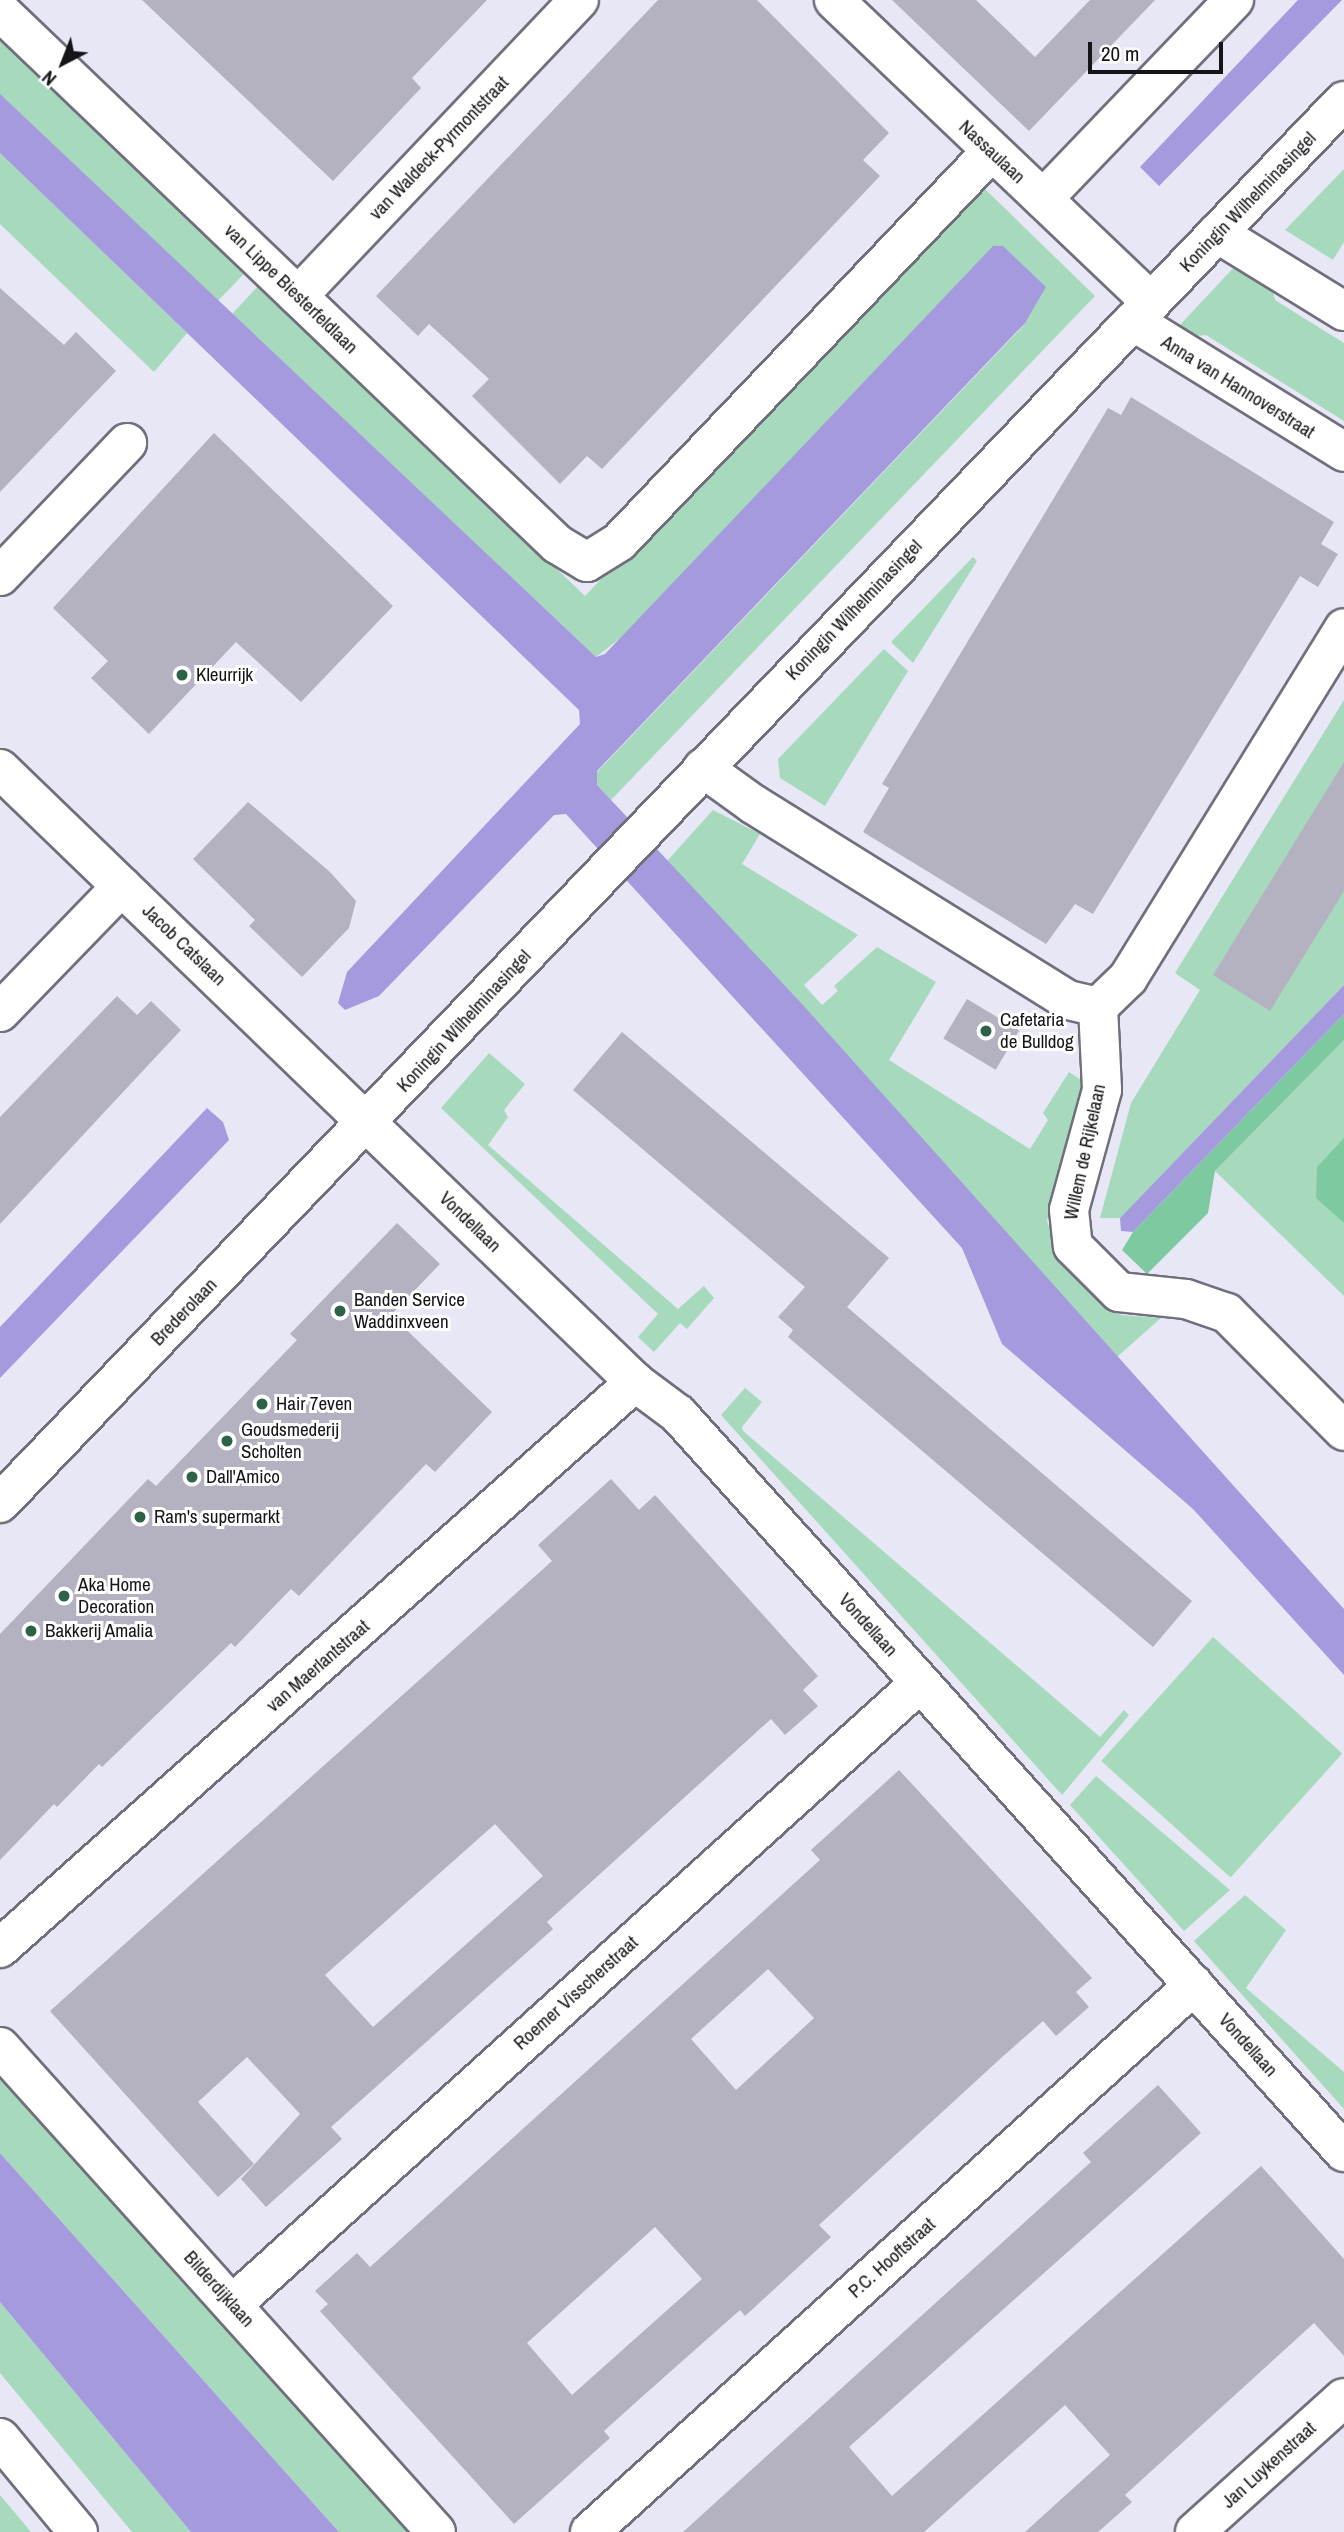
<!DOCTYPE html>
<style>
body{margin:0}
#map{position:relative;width:1344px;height:2532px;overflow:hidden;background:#e8e7f6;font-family:"Archivo Narrow",sans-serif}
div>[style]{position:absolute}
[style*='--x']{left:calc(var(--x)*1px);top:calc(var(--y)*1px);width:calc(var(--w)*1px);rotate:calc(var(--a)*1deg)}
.green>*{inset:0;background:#a7dabd;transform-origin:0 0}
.forest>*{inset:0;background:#7dcaa1}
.water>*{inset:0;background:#a69ade}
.building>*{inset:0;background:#b4b2c1;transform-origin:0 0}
.roads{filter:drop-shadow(2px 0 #716f7c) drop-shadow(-2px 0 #716f7c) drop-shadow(0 2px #716f7c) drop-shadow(0 -2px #716f7c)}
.street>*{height:38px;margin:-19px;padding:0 19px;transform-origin:19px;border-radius:19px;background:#fff}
.secondary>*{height:38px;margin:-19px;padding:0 19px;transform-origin:19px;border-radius:19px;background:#fff}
.dots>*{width:19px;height:19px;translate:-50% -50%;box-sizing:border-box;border:4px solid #fff;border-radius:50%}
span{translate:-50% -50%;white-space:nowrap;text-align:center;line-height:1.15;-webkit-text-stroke:6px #fff;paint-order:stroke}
.street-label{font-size:19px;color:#151419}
.poi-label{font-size:19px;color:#151419}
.left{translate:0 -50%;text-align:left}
.north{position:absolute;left:28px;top:28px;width:70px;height:70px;-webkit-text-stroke:5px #fff;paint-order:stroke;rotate:222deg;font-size:19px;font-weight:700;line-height:28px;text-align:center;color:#151419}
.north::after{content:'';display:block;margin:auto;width:24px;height:32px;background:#151419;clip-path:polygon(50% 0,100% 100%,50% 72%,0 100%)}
.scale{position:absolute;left:1088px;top:42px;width:135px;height:32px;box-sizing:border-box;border:4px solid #151419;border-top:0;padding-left:9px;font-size:21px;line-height:24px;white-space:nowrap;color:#151419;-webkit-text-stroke:5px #fff;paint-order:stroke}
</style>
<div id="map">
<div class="green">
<i style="left:0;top:37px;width:340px;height:57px;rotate:44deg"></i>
<i style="clip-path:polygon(0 153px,187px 333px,154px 372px,0 224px)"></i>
<i style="clip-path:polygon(1344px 169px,1344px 242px,1333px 260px,1285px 230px)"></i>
<i style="clip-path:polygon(985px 189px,1095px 296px,611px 800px,597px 785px,597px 772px,1025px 324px,596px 657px,232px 314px,259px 285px,585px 596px,963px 198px)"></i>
<i style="clip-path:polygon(1237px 264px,1270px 279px,1275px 300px,1344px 343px,1344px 421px,1206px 335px,1193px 336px,1179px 326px)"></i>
<i style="clip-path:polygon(973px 557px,977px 561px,913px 663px,891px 642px)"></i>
<i style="clip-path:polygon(884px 649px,908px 671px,825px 806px,780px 778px,778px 759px)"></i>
<i style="clip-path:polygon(1344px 700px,1344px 985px,1120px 1218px,1100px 1218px,1131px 1103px,1200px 990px,1175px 973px)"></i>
<i style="clip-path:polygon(713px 810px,760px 834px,742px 864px,858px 935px,804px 985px,822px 1005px,838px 991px,834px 986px,877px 947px,936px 982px,889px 1060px,1030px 1149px,1048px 1120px,1043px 1113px,1069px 1072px,1084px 1082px,1047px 1221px,1058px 1253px,1107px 1309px,1121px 1315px,1161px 1318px,1117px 1357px,667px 861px)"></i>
<i style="clip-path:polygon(1344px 1040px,1344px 1296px,1215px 1171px)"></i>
<i style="clip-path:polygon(489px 1053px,525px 1084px,504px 1110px,508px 1117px,488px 1145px,678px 1309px,704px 1286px,714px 1298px,687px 1329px,680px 1323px,654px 1352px,638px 1337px,658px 1314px,441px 1108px)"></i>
<i style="clip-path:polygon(745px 1388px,762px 1402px,742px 1427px,743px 1431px,1100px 1737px,1124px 1710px,1129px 1715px,1062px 1795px,721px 1415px)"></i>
<i style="left:1213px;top:1637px;width:174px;height:167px;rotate:42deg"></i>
<i style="clip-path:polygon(1096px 1776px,1230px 1890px,1184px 1931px,1070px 1805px)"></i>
<i style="clip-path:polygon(1245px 1895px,1286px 1930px,1246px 1988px,1344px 2072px,1344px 2109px,1194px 1941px)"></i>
<i style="clip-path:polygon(0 2077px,224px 2324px,410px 2532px,339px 2532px,0 2153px)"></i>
<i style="clip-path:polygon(0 2302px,191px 2532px,132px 2532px,0 2373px)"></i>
<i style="clip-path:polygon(0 2495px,31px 2532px,0 2532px)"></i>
</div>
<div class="forest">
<i style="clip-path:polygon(1344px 1014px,1344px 1040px,1215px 1171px,1208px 1213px,1147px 1274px,1122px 1250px,1133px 1232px)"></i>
<i style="clip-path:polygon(1344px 1138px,1344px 1223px,1316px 1198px,1317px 1167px)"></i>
</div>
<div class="water">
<i style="clip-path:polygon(1298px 0,1342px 0,1159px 186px,1140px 167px)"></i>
<i style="clip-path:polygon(0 94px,596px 657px,605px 654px,993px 246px,1003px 246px,1046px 287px,1025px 323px,597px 771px,597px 785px,802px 1004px,1344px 1609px,1344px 1675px,1193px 1509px,1002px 1344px,962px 1248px,566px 814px,554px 815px,379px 996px,345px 1010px,338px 1003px,347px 972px,580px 724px,579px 710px,0 153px)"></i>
<i style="clip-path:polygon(1344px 985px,1344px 1014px,1133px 1232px,1121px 1231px,1120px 1218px)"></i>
<i style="clip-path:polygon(207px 1108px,223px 1122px,229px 1140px,0 1378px,0 1327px)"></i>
<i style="clip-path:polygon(0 2153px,339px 2532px,191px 2532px,0 2302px)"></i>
</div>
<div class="building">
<i style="clip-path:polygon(142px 0,487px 0,412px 78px,421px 88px,333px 181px)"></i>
<i style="clip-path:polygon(658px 0,757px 0,889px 133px,863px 160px,880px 176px,602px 469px,587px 456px,560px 484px,472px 396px,489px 379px,429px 324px,418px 336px,376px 296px)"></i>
<i style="clip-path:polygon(892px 0,976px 0,1035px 57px,1090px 0,1155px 0,1029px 131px)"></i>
<i style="clip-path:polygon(0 288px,64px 345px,76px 332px,116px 371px,0 492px)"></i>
<i style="clip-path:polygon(1131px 397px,1334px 522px,1321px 544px,1338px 554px,1318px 587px,1300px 576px,1093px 914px,1075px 904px,1046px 944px,863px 832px,889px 788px,882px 784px,1108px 408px,1121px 415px)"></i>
<i style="clip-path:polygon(214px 433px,393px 606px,301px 702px,236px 642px,149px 734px,91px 678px,108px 661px,53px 608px)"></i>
<i style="clip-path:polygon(1344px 762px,1344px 891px,1270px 1011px,1213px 975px)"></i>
<i style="clip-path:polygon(248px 802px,330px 872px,356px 901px,349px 928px,302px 977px,249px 926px,255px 920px,193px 859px)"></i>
<i style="clip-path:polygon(117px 996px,137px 1015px,151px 1001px,181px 1030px,0 1224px,0 1117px)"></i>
<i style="left:967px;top:999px;width:61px;height:46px;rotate:31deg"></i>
<i style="clip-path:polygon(622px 1032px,889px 1258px,847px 1307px,1192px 1601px,1153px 1647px,788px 1337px,793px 1330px,778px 1317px,805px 1287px,573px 1090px)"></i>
<i style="clip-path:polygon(397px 1223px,440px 1264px,391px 1315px,492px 1412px,435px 1472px,426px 1464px,299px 1596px,291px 1589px,235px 1647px,231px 1643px,102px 1767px,99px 1764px,57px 1807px,54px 1804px,0 1860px,0 1634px,148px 1479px,156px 1486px,297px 1340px,290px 1334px)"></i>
<i style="clip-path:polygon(evenodd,611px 1479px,639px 1510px,655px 1495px,818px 1676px,803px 1690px,818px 1706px,785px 1735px,771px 1719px,547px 1922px,553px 1929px,331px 2127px,342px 2139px,266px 2207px,241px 2179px,300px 2114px,247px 2057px,198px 2102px,254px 2164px,218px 2197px,50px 2011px,552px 1561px,538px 1545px,611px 1479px,495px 1824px,543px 1876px,373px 2027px,325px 1975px,495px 1824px)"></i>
<i style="clip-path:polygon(evenodd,899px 1770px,1092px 1978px,1076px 1992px,1089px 2007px,1056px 2036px,1043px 2021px,1000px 2059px,819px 2225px,831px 2237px,745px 2316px,740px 2310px,644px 2395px,604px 2431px,610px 2438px,514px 2524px,320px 2311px,328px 2304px,315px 2291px,357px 2253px,370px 2267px,820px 1860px,811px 1850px,899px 1770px,768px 1969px,814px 2018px,736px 2090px,691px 2039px,768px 1969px,899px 1770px,655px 2227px,702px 2279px,572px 2395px,527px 2343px,655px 2227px)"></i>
<i style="clip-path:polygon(1158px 2085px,1201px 2133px,849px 2447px,892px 2496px,1261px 2166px,1344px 2259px,1344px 2356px,1314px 2323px,1125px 2495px,1132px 2502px,1098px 2532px,1025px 2532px,1110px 2455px,1065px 2405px,924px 2532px,683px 2532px,1091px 2162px,1083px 2153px)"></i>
</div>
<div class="roads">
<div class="street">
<i style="--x:834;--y:0;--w:438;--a:43.6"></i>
<i style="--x:0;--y:11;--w:771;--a:43.74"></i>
<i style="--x:557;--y:544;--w:35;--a:31"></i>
<i style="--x:587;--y:562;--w:39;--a:-32"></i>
<i style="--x:620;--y:541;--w:538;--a:-46.36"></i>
<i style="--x:1043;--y:199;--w:276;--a:-46.2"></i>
<i style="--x:1217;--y:233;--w:149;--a:31.6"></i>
<i style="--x:298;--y:296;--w:408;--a:-46.5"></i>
<i style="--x:1133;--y:321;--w:248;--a:31.8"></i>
<i style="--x:0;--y:576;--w:184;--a:-46.3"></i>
<i style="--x:703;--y:768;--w:62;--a:35.8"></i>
<i style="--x:753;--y:804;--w:371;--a:31.9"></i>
<i style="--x:1068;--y:1000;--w:31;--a:13"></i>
<i style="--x:0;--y:769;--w:883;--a:43.99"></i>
<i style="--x:635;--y:1382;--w:54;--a:36.7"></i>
<i style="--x:678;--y:1414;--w:994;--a:47.94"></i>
<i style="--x:1098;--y:1007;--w:83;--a:87.2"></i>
<i style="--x:1102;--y:1090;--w:124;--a:105.4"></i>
<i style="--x:1069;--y:1210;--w:36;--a:84"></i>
<i style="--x:1073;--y:1246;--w:65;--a:45"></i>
<i style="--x:1119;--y:1292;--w:67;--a:6"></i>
<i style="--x:1186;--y:1299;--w:43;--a:18.9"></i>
<i style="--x:1227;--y:1313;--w:166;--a:45.2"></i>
<i style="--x:1098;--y:1007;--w:42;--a:-44"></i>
<i style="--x:1128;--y:978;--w:411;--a:-58.3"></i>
<i style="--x:0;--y:1012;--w:175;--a:-45.9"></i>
<i style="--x:0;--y:1948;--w:851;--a:-41.71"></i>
<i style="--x:0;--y:2047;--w:652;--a:48.05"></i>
<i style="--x:233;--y:2304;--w:926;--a:-42.11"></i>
<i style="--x:590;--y:2532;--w:815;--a:-42.16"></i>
<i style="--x:1195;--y:2532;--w:200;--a:-42"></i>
</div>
<div class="secondary">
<i style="--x:0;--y:1503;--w:1942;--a:-46.21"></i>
<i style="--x:0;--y:2438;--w:122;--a:50.3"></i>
</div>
</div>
<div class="dots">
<i style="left:182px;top:675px;background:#2d6247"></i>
<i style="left:986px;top:1031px;background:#2d6247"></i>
<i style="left:340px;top:1311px;background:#2d6247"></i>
<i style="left:262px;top:1404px;background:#2d6247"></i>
<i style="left:227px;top:1441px;background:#2d6247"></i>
<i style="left:192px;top:1477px;background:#2d6247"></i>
<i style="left:140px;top:1517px;background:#2d6247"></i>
<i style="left:64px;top:1596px;background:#2d6247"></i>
<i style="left:31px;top:1631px;background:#2d6247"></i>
</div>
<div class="street-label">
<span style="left:439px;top:148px;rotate:-46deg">van Waldeck-Pyrmontstraat</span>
<span style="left:992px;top:152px;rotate:43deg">Nassaulaan</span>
<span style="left:1248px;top:202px;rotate:-46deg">Koningin Wilhelminasingel</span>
<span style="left:291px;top:289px;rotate:44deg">van Lippe Biesterfeldlaan</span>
<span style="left:1238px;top:387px;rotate:32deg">Anna van Hannoverstraat</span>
<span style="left:854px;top:610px;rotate:-46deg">Koningin Wilhelminasingel</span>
<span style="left:184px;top:945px;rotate:44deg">Jacob Catslaan</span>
<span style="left:464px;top:1021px;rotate:-47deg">Koningin Wilhelminasingel</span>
<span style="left:1085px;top:1152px;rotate:-78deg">Willem de Rijkelaan</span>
<span style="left:470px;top:1222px;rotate:44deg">Vondellaan</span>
<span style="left:184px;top:1312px;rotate:-46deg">Brederolaan</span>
<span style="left:868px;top:1625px;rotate:48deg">Vondellaan</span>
<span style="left:318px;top:1666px;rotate:-41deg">van Maerlantstraat</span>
<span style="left:576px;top:1993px;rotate:-42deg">Roemer Visscherstraat</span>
<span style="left:1248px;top:2045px;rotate:48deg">Vondellaan</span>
<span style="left:892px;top:2258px;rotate:-42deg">P.C. Hooftstraat</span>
<span style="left:219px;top:2289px;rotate:48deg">Bilderdijklaan</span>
<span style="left:1269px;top:2465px;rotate:-42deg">Jan Luykenstraat</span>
</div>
<div class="poi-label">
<span class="left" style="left:196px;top:675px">Kleurrijk</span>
<span class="left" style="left:1000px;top:1031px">Cafetaria<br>de Bulldog</span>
<span class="left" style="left:354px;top:1311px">Banden Service<br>Waddinxveen</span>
<span class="left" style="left:276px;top:1404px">Hair 7even</span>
<span class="left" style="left:241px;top:1441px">Goudsmederij<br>Scholten</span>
<span class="left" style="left:206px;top:1477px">Dall'Amico</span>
<span class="left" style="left:154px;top:1517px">Ram's supermarkt</span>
<span class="left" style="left:78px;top:1596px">Aka Home<br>Decoration</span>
<span class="left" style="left:45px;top:1631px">Bakkerij Amalia</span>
</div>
<div class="north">N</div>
<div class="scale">20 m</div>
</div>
